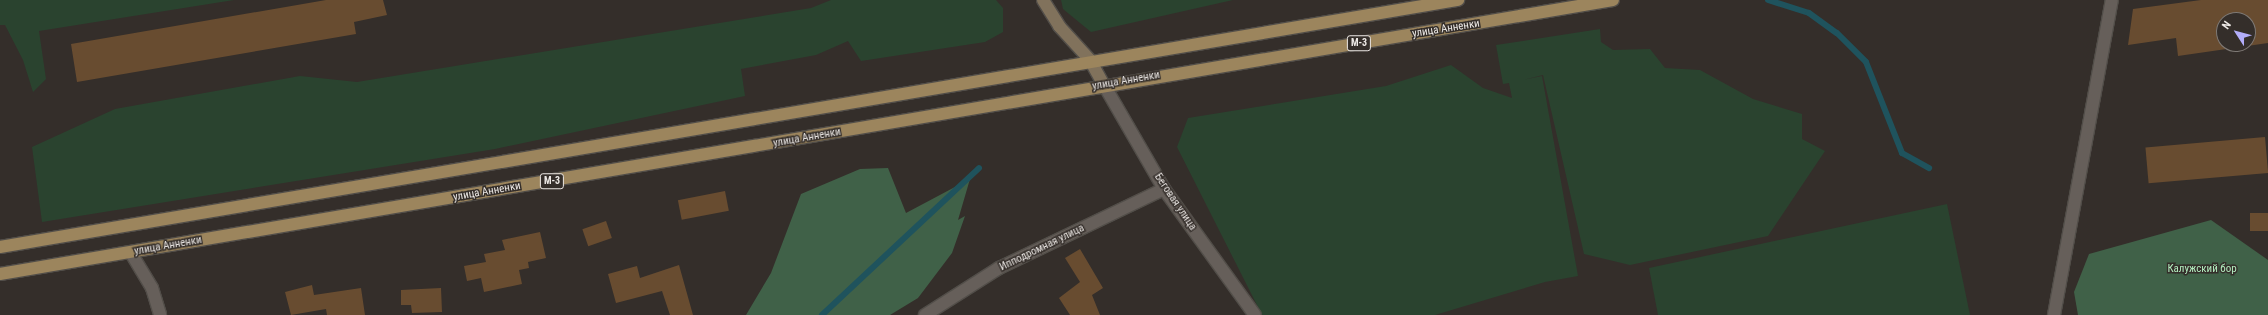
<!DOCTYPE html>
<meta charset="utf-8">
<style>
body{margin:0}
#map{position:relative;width:2268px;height:315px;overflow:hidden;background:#342e2a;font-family:"Roboto Condensed",sans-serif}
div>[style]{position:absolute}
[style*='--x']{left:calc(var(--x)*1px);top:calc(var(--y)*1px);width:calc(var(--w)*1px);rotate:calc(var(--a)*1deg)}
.green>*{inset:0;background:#2a432f}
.forest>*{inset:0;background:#406148}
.stream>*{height:6px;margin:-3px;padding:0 3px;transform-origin:3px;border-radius:3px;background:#1f535d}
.building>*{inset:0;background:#684c30;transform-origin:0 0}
.roads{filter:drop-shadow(1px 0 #524e49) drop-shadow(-1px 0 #524e49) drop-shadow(0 1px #524e49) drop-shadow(0 -1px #524e49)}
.street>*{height:12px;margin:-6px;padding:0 6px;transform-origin:6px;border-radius:6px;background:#665f5a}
.secondary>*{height:12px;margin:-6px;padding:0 6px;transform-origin:6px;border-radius:6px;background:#81725c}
.primary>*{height:12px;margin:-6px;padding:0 6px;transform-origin:6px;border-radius:6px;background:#9c855d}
span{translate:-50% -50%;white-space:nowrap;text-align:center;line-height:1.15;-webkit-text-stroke:3px #342e2a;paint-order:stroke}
.shield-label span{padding:1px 3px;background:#342e2a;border:1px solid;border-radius:3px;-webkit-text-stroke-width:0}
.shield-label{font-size:10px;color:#ede9e6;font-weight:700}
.street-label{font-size:11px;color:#ede9e6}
.park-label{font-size:11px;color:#b3edbf}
.north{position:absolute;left:2216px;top:12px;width:40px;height:40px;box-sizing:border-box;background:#342e2a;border:1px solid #7e7975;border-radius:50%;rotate:306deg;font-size:11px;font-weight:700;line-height:16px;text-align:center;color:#ede9e6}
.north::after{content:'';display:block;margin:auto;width:14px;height:18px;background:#b3adf9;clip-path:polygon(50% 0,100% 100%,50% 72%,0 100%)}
</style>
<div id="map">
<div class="green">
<i style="clip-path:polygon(0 0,234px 0,39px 31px,46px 79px,33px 92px,23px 60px,5px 25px,0 25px)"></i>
<i style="clip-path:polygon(831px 0,996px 0,1003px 8px,1003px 32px,985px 42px,861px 61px,848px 41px,816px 55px,741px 69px,745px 96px,495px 149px,42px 222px,32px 147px,115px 109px,300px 76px,357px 82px,811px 8px)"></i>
<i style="clip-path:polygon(1061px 0,1233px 0,1091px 32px,1063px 9px)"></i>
<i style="clip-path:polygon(1600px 29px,1601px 42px,1613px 50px,1650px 49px,1665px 68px,1700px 70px,1753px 99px,1802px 114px,1802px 139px,1825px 151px,1768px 236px,1630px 265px,1584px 254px,1543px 75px,1523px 80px,1542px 76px,1578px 276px,1545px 282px,1435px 315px,1262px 315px,1177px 147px,1188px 118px,1386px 86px,1451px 65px,1483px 88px,1512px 98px,1509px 83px,1503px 84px,1496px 45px)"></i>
<i style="clip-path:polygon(1947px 204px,1970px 315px,1658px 315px,1649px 268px)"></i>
</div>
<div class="forest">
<i style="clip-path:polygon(888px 168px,906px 213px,970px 179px,958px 220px,965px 216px,952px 253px,918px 298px,890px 315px,746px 315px,771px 273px,801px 194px,860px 169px)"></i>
<i style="clip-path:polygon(2211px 220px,2268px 260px,2268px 315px,2078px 315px,2074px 292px,2089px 254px)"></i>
</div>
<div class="stream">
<i style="--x:1768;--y:0;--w:43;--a:17.6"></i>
<i style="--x:1809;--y:13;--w:34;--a:36"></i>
<i style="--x:1837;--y:33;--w:41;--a:45"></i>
<i style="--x:1866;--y:62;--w:98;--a:68.4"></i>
<i style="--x:1902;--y:153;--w:31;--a:29"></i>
<i style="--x:822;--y:315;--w:215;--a:-43.1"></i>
</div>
<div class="building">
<i style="clip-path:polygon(326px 0,383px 0,387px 15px,354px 22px,356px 34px,77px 82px,71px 44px)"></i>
<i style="clip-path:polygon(evenodd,2201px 0,2268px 0,2268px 43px,2178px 56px,2176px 38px,2128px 45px,2133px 9px,2201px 0,2224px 20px,2248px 20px,2248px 44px,2224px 44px,2224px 20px)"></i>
<i style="left:2265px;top:137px;width:36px;height:120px;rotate:85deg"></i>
<i style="left:725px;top:191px;width:20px;height:48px;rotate:79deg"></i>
<i style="left:2268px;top:213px;width:18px;height:18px;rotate:90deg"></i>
<i style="left:606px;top:221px;width:18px;height:25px;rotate:71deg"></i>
<i style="clip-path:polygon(540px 232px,546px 258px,528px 262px,529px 268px,519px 270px,522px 284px,484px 292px,481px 278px,467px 281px,464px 266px,486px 262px,484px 254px,505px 250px,502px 240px)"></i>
<i style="clip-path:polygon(1080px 249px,1103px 288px,1092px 295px,1100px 315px,1070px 315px,1059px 298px,1080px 282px,1065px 258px)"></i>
<i style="clip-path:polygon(679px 265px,693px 315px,670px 315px,662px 291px,616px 303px,608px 274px,637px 266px,640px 278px)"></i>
<i style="clip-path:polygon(312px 285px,314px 295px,361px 288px,365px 315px,327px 315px,326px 309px,291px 315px,285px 292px)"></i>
<i style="clip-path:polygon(441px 288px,442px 312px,412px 313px,411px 305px,401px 305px,401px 290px)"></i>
</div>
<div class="roads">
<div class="street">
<i style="--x:1104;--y:85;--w:120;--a:60"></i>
<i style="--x:1164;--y:189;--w:155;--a:54.2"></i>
<i style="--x:131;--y:253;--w:41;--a:59"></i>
<i style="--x:152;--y:288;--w:28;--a:73"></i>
<i style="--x:925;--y:315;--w:88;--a:-32.4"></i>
<i style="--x:999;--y:268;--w:183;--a:-25.6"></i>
<i style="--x:2054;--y:315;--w:320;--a:-79.6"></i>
</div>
<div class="secondary">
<i style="--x:1043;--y:0;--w:31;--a:58"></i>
<i style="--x:1059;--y:26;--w:46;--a:47.6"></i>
<i style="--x:1090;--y:60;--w:29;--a:61"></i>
</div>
<div class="primary">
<i style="--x:0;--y:247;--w:1479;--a:-9.62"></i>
<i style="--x:0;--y:274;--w:1636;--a:-9.64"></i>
</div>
</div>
<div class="shield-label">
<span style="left:1359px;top:43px">М-3</span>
<span style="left:552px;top:181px">М-3</span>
</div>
<div class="street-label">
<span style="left:1446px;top:29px;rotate:-9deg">улица Анненки</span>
<span style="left:1126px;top:81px;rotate:-10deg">улица Анненки</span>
<span style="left:807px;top:138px;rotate:-10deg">улица Анненки</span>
<span style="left:487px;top:192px;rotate:-10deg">улица Анненки</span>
<span style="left:1175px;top:202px;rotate:56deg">Беговая улица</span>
<span style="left:168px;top:246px;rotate:-10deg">улица Анненки</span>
<span style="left:1042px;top:248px;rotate:-26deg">Ипподромная улица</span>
</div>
<div class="park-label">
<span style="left:2202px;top:269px">Калужский бор</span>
</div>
<div class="north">N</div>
</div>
